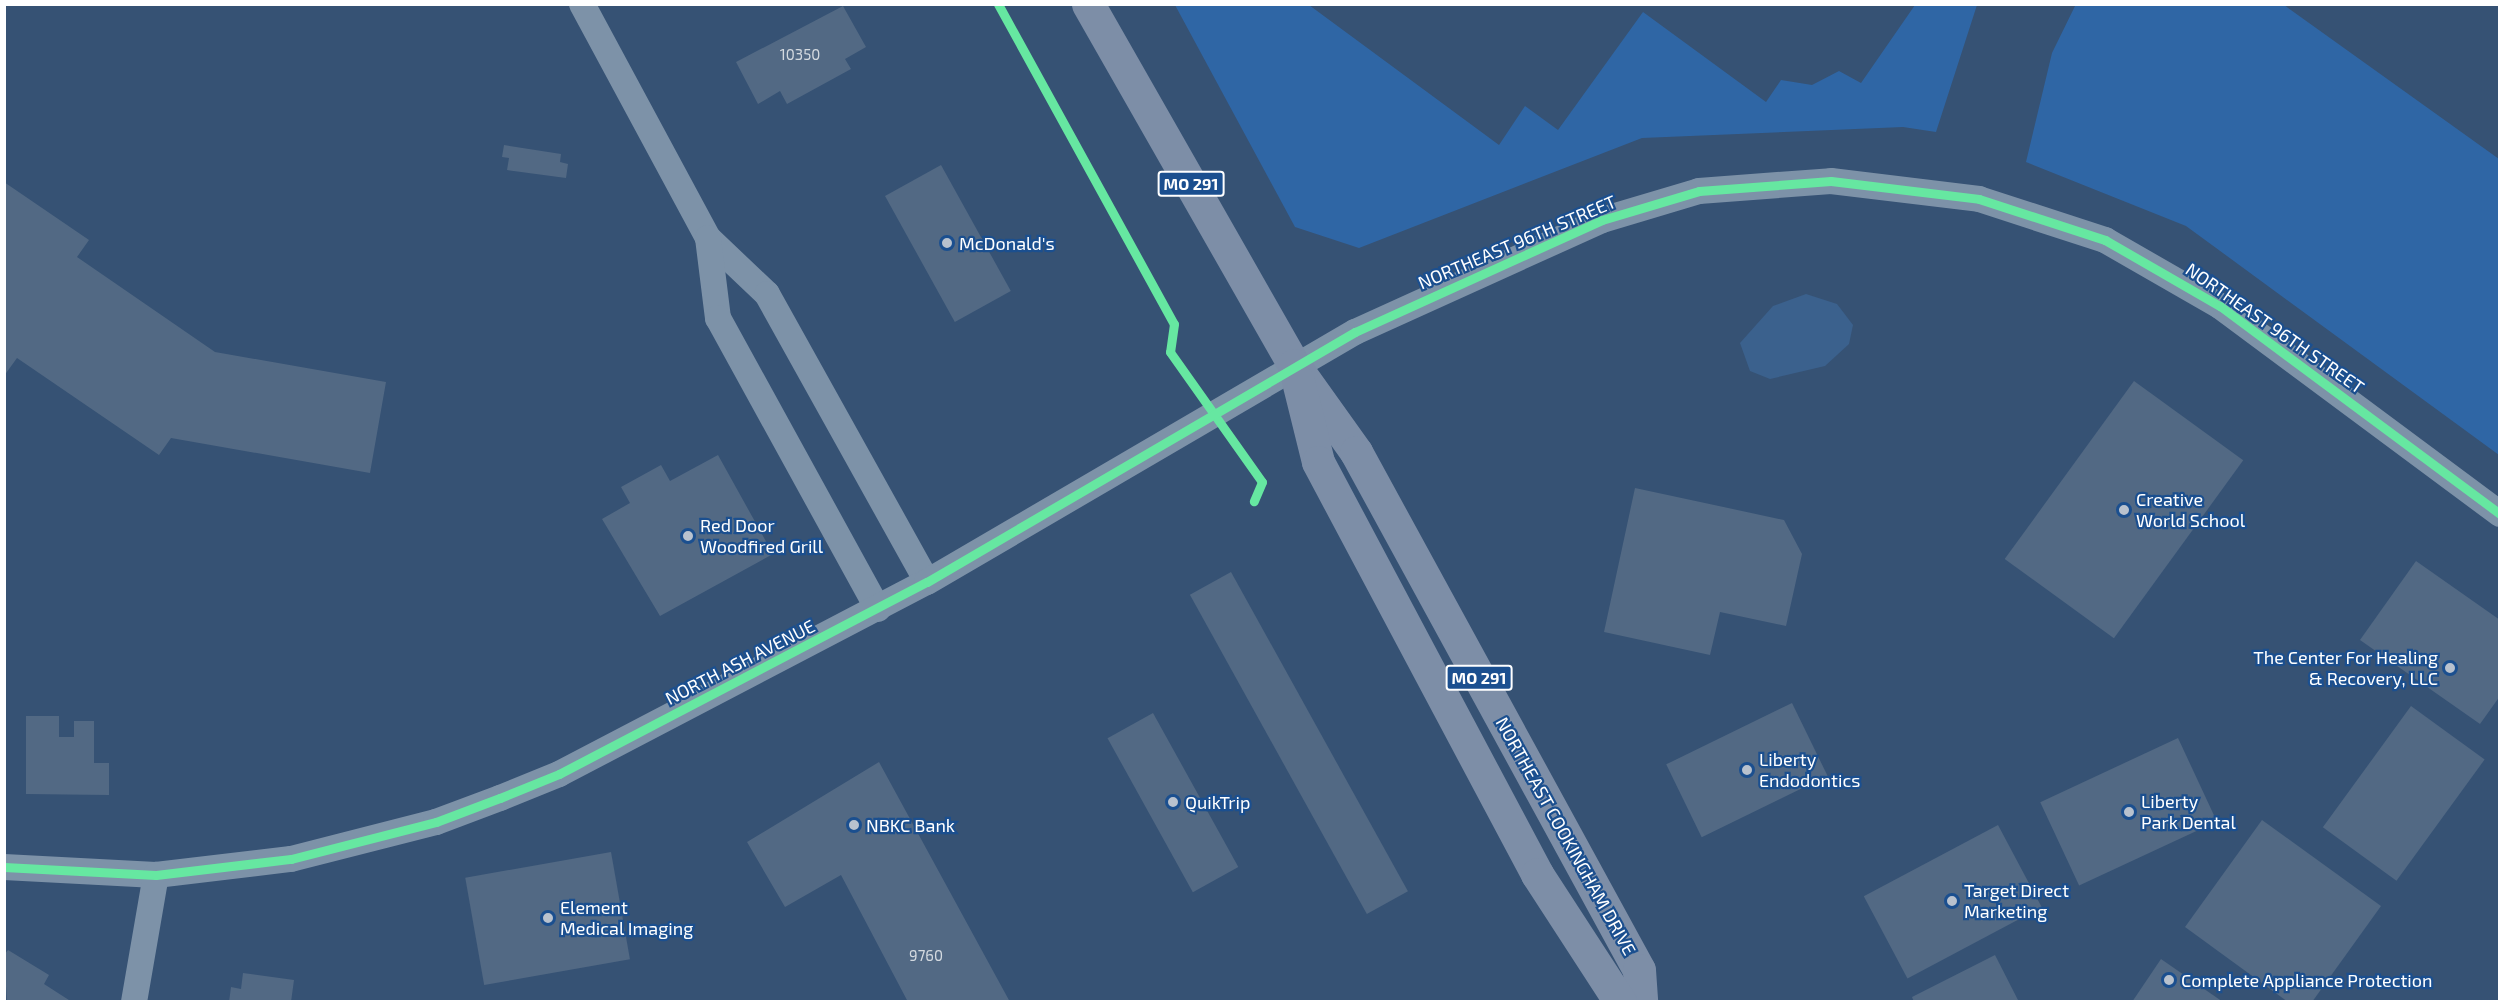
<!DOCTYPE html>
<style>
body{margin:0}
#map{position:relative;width:2504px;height:1006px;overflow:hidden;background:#365274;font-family:"Exo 2",sans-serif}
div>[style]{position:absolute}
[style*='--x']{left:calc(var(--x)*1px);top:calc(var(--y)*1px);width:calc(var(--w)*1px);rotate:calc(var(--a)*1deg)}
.green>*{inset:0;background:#2f66a5}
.water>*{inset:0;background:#3b618d}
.building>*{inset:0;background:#526984;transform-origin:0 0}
.minor>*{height:26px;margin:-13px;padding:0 13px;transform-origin:13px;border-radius:13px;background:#7d92a8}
.primary>*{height:33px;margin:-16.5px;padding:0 16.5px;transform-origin:16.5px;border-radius:16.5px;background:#7d8ea7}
.cycleway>*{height:9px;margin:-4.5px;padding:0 4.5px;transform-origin:4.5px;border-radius:4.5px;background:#66e7a1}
.dots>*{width:16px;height:16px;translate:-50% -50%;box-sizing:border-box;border:3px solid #1b4f8f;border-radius:50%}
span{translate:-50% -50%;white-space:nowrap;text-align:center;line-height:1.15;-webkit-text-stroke:4.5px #1b4f8f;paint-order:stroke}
.number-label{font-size:15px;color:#d4dae0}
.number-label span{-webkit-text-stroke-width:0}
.shield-label span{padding:2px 4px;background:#1b4f8f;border:2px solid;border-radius:4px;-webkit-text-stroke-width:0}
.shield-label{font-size:16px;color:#fff;font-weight:700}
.street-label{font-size:18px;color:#fff}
.poi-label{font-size:18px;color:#fff}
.left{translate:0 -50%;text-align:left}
.right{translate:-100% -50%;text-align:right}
.frame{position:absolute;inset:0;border:6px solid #fff;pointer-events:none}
</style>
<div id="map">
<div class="green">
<i style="clip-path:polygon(2076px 4px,2284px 5px,2499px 159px,2499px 455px,2186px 226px,2026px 162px,2052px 53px)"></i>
<i style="clip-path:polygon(1175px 5px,1309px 5px,1499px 145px,1525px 106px,1558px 130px,1643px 12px,1766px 102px,1781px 80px,1812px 85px,1839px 71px,1861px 83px,1915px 5px,1977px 5px,1936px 132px,1903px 127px,1642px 138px,1359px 248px,1295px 227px)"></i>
</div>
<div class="water">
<i style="clip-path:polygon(1806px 294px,1837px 304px,1853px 325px,1849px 344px,1825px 366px,1770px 379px,1750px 371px,1740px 343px,1773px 306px)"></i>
</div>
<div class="building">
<i style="clip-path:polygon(843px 6px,866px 47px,845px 59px,851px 69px,787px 104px,780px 91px,758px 104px,736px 62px)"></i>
<i style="clip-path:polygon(504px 145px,561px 154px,560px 162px,568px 164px,566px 178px,507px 170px,509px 158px,502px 157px)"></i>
<i style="left:941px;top:165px;width:144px;height:64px;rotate:61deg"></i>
<i style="clip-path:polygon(4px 182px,89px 240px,77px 257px,215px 352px,386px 382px,370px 473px,171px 438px,159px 455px,17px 358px,4px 376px)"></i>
<i style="left:2134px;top:381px;width:135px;height:220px;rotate:36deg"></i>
<i style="clip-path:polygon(718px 455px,773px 554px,660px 616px,602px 519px,630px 503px,621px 487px,661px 465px,670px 481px)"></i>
<i style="clip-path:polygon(1635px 488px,1784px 520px,1802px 554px,1786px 626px,1720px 612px,1710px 655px,1604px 632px)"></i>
<i style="clip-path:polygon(2416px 561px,2500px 620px,2500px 696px,2480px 724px,2360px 640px)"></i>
<i style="left:1231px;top:572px;width:365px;height:47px;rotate:61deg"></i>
<i style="left:1792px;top:703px;width:81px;height:140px;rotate:64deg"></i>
<i style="left:2411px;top:706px;width:91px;height:150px;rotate:36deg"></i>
<i style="left:1153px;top:713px;width:176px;height:52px;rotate:61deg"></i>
<i style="clip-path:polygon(26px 716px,59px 716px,59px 737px,74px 737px,74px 721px,94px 721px,94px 763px,109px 763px,109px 795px,26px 794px)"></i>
<i style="left:2178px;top:738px;width:92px;height:152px;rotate:65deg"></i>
<i style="clip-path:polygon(879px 762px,1010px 1002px,908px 1002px,841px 875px,785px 907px,747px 842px)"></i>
<i style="clip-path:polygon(2262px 820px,2381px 906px,2312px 1002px,2288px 1002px,2185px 927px)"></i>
<i style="left:1998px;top:825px;width:93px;height:152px;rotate:62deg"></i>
<i style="left:611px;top:852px;width:109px;height:148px;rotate:80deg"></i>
<i style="clip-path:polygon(8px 950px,49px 975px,44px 984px,72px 1002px,7px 1002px,4px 955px)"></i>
<i style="clip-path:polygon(1995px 955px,2019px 1002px,1914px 1002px,1912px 997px)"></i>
<i style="clip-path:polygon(2161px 959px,2223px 1002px,2132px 1002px)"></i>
<i style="clip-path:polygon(243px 973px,294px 980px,291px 1002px,229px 1002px,231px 987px,241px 989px)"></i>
</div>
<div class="minor">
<i style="--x:582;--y:4;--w:266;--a:61.7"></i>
<i style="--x:708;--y:238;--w:81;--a:43.5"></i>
<i style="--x:767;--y:294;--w:329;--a:60.9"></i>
<i style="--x:708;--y:238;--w:81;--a:82.9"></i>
<i style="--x:718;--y:318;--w:332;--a:61.2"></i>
<i style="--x:4;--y:867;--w:152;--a:3"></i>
<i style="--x:156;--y:875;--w:136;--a:-6.8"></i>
<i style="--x:291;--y:859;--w:150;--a:-14.3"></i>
<i style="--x:436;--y:822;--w:68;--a:-20.6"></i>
<i style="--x:500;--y:798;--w:64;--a:-22.1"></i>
<i style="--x:559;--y:774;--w:415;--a:-27.6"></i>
<i style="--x:927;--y:582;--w:496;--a:-30.3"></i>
<i style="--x:1355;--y:332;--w:271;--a:-24.4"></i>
<i style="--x:1602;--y:220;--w:101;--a:-16.6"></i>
<i style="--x:1699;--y:191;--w:132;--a:-4.3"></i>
<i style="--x:1831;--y:181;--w:149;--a:6.9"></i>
<i style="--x:1979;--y:199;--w:133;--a:18"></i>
<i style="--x:2105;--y:240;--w:133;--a:29.9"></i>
<i style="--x:2220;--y:306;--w:349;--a:36.6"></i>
<i style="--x:134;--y:1002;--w:129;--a:-80.2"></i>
</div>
<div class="primary">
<i style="--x:1088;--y:4;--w:416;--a:60.3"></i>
<i style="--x:1294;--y:365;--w:107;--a:54.5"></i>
<i style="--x:1356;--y:452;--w:590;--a:61.35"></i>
<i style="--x:1639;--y:970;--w:32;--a:86"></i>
<i style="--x:1298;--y:381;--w:83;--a:76.1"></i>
<i style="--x:1318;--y:462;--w:467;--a:62"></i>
<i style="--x:1537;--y:874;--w:153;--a:57"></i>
</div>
<div class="cycleway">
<i style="--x:998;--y:4;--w:365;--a:61.2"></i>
<i style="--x:1174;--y:324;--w:28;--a:98"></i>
<i style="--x:1170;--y:352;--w:159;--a:54.7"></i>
<i style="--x:1262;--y:482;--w:21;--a:113"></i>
<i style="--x:4;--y:867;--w:152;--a:3"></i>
<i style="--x:156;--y:875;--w:136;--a:-6.8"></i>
<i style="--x:291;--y:859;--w:150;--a:-14.3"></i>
<i style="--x:436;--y:822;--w:68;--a:-20.6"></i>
<i style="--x:500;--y:798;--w:64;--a:-22.1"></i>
<i style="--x:559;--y:774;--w:415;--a:-27.6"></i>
<i style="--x:927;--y:582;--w:496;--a:-30.3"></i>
<i style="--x:1355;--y:332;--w:271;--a:-24.4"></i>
<i style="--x:1602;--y:220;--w:101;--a:-16.6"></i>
<i style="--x:1699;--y:191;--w:132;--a:-4.3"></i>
<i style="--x:1831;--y:181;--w:149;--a:6.9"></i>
<i style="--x:1979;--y:199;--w:133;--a:18"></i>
<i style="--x:2105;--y:240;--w:133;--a:29.9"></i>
<i style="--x:2220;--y:306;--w:349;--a:36.6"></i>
</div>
<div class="dots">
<i style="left:947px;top:243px;background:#b9c2ce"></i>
<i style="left:2124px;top:510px;background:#b9c2ce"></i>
<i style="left:688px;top:536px;background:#b9c2ce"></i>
<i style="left:2450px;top:668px;background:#b9c2ce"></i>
<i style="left:1747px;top:770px;background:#b9c2ce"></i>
<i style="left:1173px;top:802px;background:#b9c2ce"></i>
<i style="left:2129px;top:812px;background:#b9c2ce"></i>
<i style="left:854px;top:825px;background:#b9c2ce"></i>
<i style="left:1952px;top:901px;background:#b9c2ce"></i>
<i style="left:548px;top:918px;background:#b9c2ce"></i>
<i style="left:2169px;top:980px;background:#b9c2ce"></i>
</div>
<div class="number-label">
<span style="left:800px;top:55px">10350</span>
<span style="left:926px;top:956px">9760</span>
</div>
<div class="shield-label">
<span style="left:1191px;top:184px">MO 291</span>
<span style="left:1479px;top:678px">MO 291</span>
</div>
<div class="street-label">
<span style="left:1517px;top:242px;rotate:-23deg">NORTHEAST 96TH STREET</span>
<span style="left:2275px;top:328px;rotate:35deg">NORTHEAST 96TH STREET</span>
<span style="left:740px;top:662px;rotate:-27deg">NORTH ASH AVENUE</span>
<span style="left:1566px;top:836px;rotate:61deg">NORTHEAST COOKINGHAM DRIVE</span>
</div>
<div class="poi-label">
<span class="left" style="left:959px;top:243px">McDonald's</span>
<span class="left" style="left:2136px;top:510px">Creative<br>World School</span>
<span class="left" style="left:700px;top:536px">Red Door<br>Woodfired Grill</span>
<span class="right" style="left:2438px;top:668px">The Center For Healing<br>&amp; Recovery, LLC</span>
<span class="left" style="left:1759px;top:770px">Liberty<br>Endodontics</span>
<span class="left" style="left:1185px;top:802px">QuikTrip</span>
<span class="left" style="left:2141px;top:812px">Liberty<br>Park Dental</span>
<span class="left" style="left:866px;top:825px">NBKC Bank</span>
<span class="left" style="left:1964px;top:901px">Target Direct<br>Marketing</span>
<span class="left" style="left:560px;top:918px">Element<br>Medical Imaging</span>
<span class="left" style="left:2181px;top:980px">Complete Appliance Protection</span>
</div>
<div class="frame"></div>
</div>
